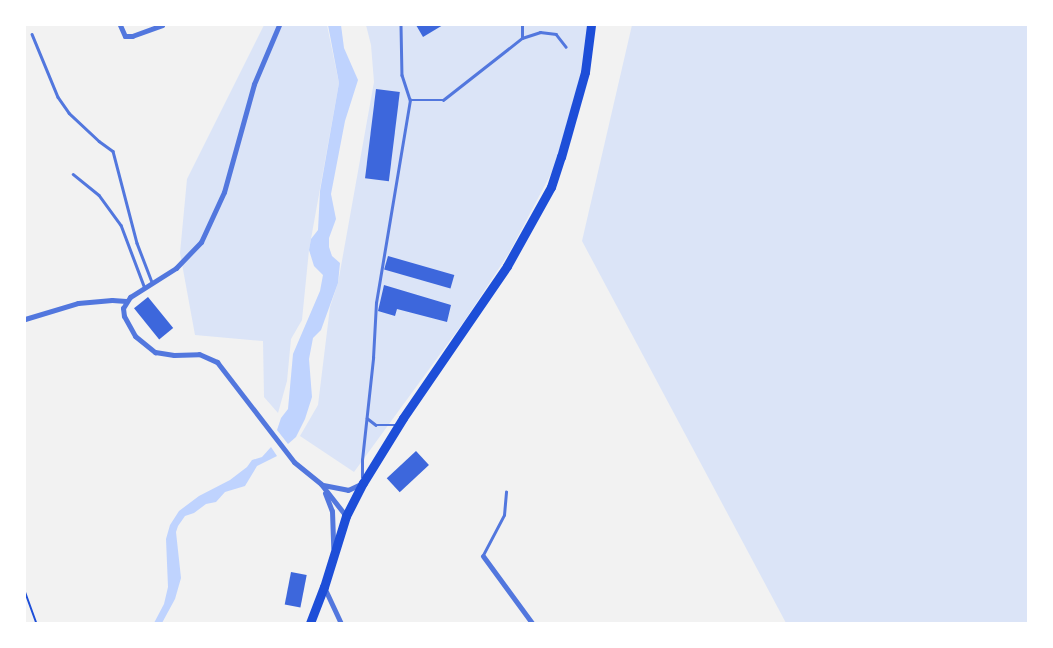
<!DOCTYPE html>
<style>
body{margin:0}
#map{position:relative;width:1053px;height:648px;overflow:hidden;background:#f2f2f2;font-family:"Times New Roman",serif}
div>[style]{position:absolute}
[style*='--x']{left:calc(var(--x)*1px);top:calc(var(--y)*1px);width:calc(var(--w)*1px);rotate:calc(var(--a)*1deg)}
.green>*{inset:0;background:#dbe4f7}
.water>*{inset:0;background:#bfd3fe}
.building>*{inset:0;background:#3d67dc;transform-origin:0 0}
.path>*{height:2px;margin:-1px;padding:0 1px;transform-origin:1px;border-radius:1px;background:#1d4ed8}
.service>*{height:2.5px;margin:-1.25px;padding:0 1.25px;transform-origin:1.25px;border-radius:1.25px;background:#5277de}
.minor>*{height:5px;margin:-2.5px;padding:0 2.5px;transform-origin:2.5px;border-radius:2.5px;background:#5277de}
.primary>*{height:9px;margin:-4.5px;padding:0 4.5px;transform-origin:4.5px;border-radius:4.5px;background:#1d4ed8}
span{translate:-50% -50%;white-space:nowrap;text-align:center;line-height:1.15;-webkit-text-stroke:5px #fff;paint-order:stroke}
.frame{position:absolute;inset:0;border:26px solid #fff;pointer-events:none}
</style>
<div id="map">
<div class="green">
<i style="clip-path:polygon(264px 25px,327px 25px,339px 83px,309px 250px,302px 320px,291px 339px,287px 381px,278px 413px,264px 397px,263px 341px,195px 335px,180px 253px,187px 179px)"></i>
<i style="clip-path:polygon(366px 25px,590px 25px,582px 72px,554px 168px,509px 253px,465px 320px,354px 472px,300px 436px,318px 405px,330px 307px,338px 283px,374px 82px,371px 45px)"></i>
<i style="clip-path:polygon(632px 25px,1028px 25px,1028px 623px,786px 623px,582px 241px)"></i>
</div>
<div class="water">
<i style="clip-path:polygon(328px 25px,341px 25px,344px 48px,358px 80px,345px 121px,331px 194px,336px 219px,329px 238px,329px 247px,332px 256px,340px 263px,338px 283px,321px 330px,313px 338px,309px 359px,312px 397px,305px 419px,296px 437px,288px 444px,277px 430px,281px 418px,288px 409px,293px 354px,320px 291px,323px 275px,314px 266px,309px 250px,311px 239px,318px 230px,320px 191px,339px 83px)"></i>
<i style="clip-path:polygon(271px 447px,277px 456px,257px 466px,245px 486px,225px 492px,216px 502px,206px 504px,194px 513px,185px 516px,178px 526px,176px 532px,181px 578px,175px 599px,162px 623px,154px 623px,164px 604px,168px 587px,166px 539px,170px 525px,179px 511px,199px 496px,230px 480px,247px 467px,252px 460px,262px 457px)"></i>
</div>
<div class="building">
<i style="clip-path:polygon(416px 25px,443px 25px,423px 37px)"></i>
<i style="left:376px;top:89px;width:24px;height:90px;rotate:7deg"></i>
<i style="left:388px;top:256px;width:69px;height:14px;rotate:16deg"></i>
<i style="clip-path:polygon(384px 285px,451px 305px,447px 322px,397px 309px,395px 316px,378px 311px)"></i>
<i style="left:148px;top:297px;width:40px;height:18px;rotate:51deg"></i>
<i style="left:416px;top:451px;width:19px;height:40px;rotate:47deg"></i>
<i style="left:291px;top:572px;width:16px;height:33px;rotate:11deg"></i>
</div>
<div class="path">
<i style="--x:25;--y:592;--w:33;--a:70"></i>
</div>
<div class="service">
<i style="--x:401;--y:25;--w:50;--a:88.9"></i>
<i style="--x:402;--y:75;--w:26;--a:72"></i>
<i style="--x:32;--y:34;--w:68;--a:67.6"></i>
<i style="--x:58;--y:97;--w:19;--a:55"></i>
<i style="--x:69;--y:113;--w:41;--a:43"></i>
<i style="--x:99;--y:141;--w:17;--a:36"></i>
<i style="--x:113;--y:151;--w:95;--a:75.4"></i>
<i style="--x:137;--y:243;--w:42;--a:69"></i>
<i style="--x:522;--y:38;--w:13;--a:-90"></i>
<i style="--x:73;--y:174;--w:33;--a:39"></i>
<i style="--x:99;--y:195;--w:37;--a:54"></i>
<i style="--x:121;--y:225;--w:65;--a:69.3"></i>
<i style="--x:367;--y:418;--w:11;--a:38"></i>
<i style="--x:376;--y:425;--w:19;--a:0"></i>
<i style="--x:362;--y:477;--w:17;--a:-90"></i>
<i style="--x:362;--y:460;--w:103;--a:-83.8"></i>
<i style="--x:373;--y:358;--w:55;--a:-86.9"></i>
<i style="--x:376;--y:303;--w:206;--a:-80.5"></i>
<i style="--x:410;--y:100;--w:33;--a:0"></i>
<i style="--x:443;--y:100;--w:100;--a:-38.1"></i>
<i style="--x:522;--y:38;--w:19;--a:-18"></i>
<i style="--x:540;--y:32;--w:16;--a:7"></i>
<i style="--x:556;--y:34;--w:16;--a:52"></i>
<i style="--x:483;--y:555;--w:45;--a:-62.3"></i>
<i style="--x:504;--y:515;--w:23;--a:-85"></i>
</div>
<div class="minor">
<i style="--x:120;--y:25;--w:12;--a:66"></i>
<i style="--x:125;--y:36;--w:7;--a:0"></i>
<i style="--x:132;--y:36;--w:32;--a:-20"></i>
<i style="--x:279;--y:25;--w:64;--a:113"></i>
<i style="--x:254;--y:84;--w:112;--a:105.5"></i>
<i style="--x:224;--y:192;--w:55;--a:114.7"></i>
<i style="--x:201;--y:242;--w:36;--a:134"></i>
<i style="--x:176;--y:268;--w:54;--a:147.8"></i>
<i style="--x:130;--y:297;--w:13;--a:122"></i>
<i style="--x:123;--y:308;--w:8;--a:83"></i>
<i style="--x:124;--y:316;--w:23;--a:61"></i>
<i style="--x:135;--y:336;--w:26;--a:39"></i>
<i style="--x:155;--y:352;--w:19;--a:9"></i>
<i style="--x:174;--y:355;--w:25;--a:-2"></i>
<i style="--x:199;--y:354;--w:20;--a:24"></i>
<i style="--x:217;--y:362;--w:126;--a:52.4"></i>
<i style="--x:294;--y:462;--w:35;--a:39"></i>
<i style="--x:321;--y:484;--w:41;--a:52"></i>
<i style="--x:25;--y:319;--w:55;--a:-16.8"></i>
<i style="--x:78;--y:303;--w:34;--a:-5"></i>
<i style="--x:112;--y:300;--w:14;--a:4"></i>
<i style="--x:323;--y:485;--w:25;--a:11"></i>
<i style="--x:348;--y:490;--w:17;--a:-25"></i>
<i style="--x:325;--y:493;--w:19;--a:69"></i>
<i style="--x:332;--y:511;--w:37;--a:88"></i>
<i style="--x:483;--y:556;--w:83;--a:53.8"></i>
<i style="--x:324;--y:587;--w:40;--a:65"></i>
</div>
<div class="primary">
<i style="--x:310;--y:623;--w:39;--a:-69"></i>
<i style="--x:324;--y:587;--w:74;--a:-72.8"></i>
<i style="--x:346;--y:516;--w:37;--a:-63"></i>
<i style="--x:363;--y:483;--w:76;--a:-58.4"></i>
<i style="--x:403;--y:418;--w:184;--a:-55.6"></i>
<i style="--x:507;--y:266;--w:90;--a:-60.9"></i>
<i style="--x:551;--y:187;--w:32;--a:-72"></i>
<i style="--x:561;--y:157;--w:88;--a:-74.2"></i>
<i style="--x:585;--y:72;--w:47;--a:-82.7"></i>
</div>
<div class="frame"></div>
</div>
